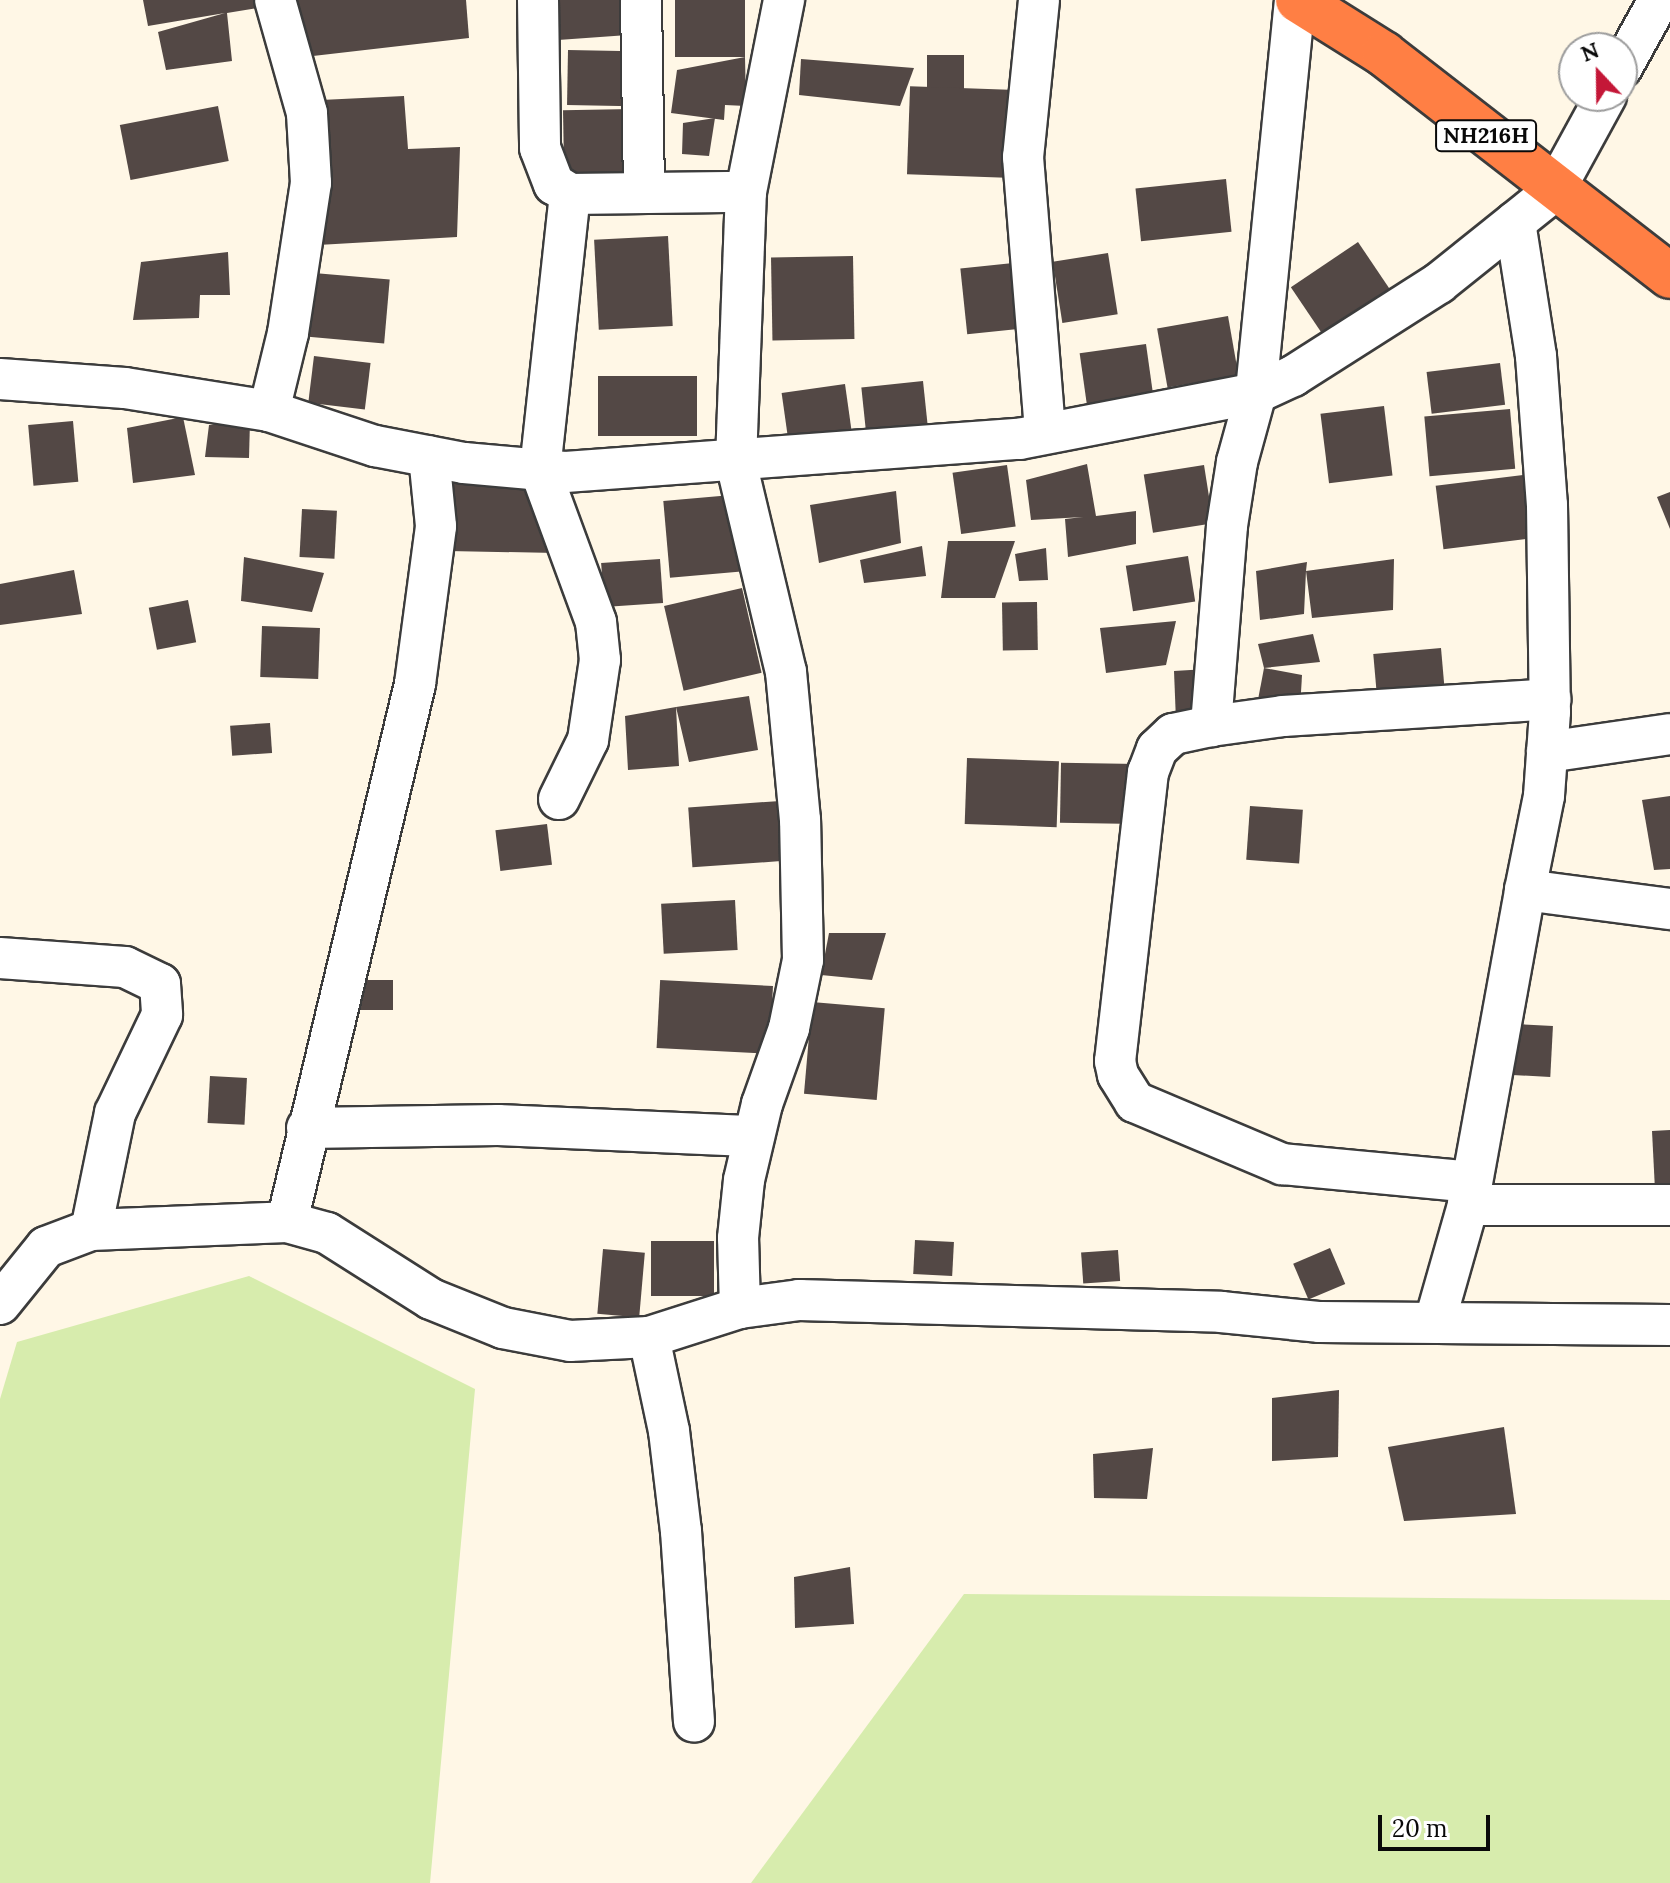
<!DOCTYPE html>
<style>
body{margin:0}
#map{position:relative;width:1670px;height:1883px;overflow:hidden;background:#fff7e6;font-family:Lora,serif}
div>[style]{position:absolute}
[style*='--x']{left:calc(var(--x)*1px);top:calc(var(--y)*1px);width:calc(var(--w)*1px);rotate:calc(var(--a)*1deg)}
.green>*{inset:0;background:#d7ecad}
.building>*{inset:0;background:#534845;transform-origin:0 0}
.roads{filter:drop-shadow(2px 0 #3c3c3c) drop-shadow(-2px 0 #3c3c3c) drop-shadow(0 2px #3c3c3c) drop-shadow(0 -2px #3c3c3c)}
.street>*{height:40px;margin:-20px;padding:0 20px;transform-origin:20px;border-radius:20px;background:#fff}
.highway>*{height:44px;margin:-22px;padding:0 22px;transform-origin:22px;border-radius:22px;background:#ff7f44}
span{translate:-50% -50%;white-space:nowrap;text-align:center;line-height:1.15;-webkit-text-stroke:8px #fff;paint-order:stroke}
.shield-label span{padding:2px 6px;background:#fff;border:2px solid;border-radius:6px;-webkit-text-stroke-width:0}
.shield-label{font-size:22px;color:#090909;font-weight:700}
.north{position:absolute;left:1558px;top:32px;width:80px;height:80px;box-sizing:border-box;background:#fff;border:2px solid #9d9d9d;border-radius:50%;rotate:338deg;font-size:22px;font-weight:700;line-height:32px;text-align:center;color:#090909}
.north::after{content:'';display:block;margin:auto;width:28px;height:36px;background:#c41737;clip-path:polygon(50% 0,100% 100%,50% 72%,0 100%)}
.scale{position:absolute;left:1378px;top:1815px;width:112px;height:36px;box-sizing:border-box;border:4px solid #090909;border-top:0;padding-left:10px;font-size:24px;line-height:28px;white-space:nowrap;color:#090909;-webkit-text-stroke:6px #fff;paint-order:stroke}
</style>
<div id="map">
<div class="green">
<i style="clip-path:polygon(249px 1276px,475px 1389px,430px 1883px,0 1883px,0 1399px,17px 1342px)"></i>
<i style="clip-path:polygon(964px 1594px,1670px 1600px,1670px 1883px,751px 1883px)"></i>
</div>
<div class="building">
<i style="clip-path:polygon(143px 0,256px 0,257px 8px,227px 13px,232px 61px,166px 70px,158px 32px,225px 13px,148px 26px)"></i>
<i style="clip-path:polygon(296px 0,466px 0,469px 38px,313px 56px)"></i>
<i style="clip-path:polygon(557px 0,624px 0,628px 35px,558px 40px)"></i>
<i style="left:745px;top:0;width:57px;height:70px;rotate:90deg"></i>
<i style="left:568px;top:50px;width:65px;height:55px;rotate:1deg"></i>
<i style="left:927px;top:55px;width:37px;height:34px"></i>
<i style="clip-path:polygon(745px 57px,746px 106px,725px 105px,724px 120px,671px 113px,677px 70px)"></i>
<i style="clip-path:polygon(801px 59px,914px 68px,900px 106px,799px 95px)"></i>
<i style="left:1016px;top:90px;width:88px;height:106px;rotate:92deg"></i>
<i style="clip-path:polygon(404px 96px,408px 149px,460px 147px,457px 237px,318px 245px,321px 100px)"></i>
<i style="left:218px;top:106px;width:56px;height:100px;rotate:79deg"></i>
<i style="left:632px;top:109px;width:68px;height:69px;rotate:89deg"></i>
<i style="clip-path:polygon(715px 118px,709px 156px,682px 154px,683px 123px)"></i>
<i style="left:1226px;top:179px;width:53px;height:91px;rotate:84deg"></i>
<i style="left:668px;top:236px;width:90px;height:74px;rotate:87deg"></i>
<i style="left:1358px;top:242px;width:63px;height:81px;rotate:56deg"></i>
<i style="clip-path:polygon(228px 252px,230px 295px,200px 295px,199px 318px,133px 320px,141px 262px)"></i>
<i style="left:1108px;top:253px;width:62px;height:56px;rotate:81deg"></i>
<i style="left:853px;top:256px;width:83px;height:82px;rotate:89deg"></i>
<i style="left:1023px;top:262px;width:66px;height:63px;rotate:84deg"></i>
<i style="left:314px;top:273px;width:76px;height:64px;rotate:5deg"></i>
<i style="left:1228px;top:316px;width:60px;height:72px;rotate:80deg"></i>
<i style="left:1146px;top:344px;width:55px;height:67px;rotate:82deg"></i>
<i style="left:314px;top:356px;width:57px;height:47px;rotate:7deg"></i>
<i style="left:1500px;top:363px;width:42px;height:74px;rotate:83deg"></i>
<i style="left:697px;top:376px;width:60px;height:99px;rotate:90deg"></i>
<i style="left:923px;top:381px;width:45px;height:62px;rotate:84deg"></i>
<i style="left:845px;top:384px;width:55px;height:64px;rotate:82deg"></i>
<i style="left:1384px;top:406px;width:70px;height:64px;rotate:83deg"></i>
<i style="left:1510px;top:409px;width:60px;height:86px;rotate:85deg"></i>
<i style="clip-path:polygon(183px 417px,195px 475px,133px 483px,127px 428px)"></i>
<i style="left:73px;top:421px;width:61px;height:45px;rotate:85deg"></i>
<i style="clip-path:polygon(250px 421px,249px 458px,205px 457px,209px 425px)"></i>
<i style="clip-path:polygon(1087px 464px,1096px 516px,1136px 511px,1136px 544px,1068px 557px,1065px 519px,1083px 517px,1031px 520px,1026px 480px)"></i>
<i style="left:1007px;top:465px;width:62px;height:55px;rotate:82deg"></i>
<i style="left:1204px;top:465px;width:59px;height:61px;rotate:81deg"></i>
<i style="left:1523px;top:475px;width:64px;height:88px;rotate:83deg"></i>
<i style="clip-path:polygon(441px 483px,546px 486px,556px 553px,448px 551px)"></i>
<i style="clip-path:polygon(896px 491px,901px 543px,819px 563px,810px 505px)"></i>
<i style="clip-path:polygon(1670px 492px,1670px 529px,1657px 497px)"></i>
<i style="left:743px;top:494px;width:77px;height:80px;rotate:85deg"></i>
<i style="left:302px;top:509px;width:35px;height:48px;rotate:3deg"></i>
<i style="clip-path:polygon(948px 541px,1015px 541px,995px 598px,941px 598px)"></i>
<i style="clip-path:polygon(922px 546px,926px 576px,864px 583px,860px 560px)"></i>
<i style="clip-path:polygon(1046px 548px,1048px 580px,1019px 581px,1015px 554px)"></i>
<i style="left:1188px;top:556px;width:46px;height:63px;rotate:81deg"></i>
<i style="clip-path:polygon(244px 557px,324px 573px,312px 612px,241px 601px)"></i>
<i style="left:660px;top:559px;width:44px;height:59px;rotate:86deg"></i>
<i style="clip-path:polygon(1394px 559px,1393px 610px,1312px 618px,1306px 571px,1304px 614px,1260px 620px,1256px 571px,1307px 562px,1306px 571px)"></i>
<i style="clip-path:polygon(74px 570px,82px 614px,0 625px,0 584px)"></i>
<i style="left:742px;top:588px;width:87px;height:80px;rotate:77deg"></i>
<i style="left:188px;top:600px;width:43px;height:40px;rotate:79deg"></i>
<i style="left:1037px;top:602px;width:48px;height:35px;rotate:89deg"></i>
<i style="clip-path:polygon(1176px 621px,1166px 665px,1106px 673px,1100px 628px)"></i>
<i style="left:262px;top:626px;width:58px;height:51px;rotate:2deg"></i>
<i style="clip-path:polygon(1313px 634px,1320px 662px,1264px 668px,1258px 644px)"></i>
<i style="left:1441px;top:648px;width:45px;height:68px;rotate:85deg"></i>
<i style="clip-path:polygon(1264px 668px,1302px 675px,1300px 710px,1257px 705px)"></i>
<i style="clip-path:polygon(1207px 669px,1204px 716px,1176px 721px,1174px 671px)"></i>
<i style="clip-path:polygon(749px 696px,758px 750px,689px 762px,676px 707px,679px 766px,628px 770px,625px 716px,676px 707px)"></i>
<i style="left:270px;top:723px;width:30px;height:40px;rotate:86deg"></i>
<i style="left:967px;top:758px;width:92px;height:66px;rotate:2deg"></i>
<i style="left:1138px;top:764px;width:60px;height:77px;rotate:91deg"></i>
<i style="clip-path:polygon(1670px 796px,1670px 869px,1654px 870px,1642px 800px)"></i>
<i style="left:780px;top:801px;width:60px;height:92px;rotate:86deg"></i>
<i style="left:1250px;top:806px;width:53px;height:54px;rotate:4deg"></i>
<i style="left:547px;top:824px;width:41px;height:52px;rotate:83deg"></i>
<i style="left:735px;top:900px;width:50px;height:74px;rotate:87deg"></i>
<i style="clip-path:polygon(829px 933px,886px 933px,872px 980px,821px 975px)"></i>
<i style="left:357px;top:980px;width:36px;height:30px"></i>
<i style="left:773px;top:986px;width:68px;height:113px;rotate:93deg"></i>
<i style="left:812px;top:1002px;width:73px;height:92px;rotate:5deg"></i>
<i style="left:1515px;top:1024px;width:38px;height:51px;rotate:3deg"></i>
<i style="left:210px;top:1076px;width:37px;height:47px;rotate:3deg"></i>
<i style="clip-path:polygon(1670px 1130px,1670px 1189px,1655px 1190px,1652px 1131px)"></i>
<i style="left:915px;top:1240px;width:39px;height:34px;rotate:3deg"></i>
<i style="left:651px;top:1241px;width:63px;height:55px"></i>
<i style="left:1330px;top:1248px;width:39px;height:40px;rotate:67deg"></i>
<i style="left:603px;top:1249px;width:42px;height:65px;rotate:5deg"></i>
<i style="left:1118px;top:1250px;width:31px;height:37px;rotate:86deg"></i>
<i style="clip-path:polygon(1339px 1390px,1338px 1457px,1272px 1461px,1272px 1398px)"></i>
<i style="clip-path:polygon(1504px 1427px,1516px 1514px,1404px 1521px,1388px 1447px)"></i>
<i style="clip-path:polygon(1153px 1448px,1147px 1499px,1094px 1498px,1093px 1454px)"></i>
<i style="clip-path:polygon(850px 1567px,854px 1624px,795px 1628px,794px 1577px)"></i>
</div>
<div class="roads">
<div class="street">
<i style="--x:538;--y:0;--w:148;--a:89.2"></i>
<i style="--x:540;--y:148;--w:39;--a:69"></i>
<i style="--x:554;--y:184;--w:19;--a:32"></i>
<i style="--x:570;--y:194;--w:176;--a:-0.7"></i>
<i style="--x:641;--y:0;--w:192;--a:89.1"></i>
<i style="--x:1039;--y:0;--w:158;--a:95.8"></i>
<i style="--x:1023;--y:157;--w:277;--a:85.4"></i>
<i style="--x:1295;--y:0;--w:395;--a:95.7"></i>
<i style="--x:1256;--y:393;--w:72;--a:105.4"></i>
<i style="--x:1237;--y:462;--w:65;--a:98.9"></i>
<i style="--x:1227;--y:526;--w:201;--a:94.6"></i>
<i style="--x:1211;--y:726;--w:73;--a:-7.9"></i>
<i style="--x:1283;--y:716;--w:268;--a:-3.6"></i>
<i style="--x:1622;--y:67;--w:77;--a:-61.1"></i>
<i style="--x:1515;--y:222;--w:136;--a:81.1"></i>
<i style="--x:1536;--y:356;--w:149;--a:85.8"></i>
<i style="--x:1547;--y:505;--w:207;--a:89.2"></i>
<i style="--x:1550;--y:712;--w:84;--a:94.1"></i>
<i style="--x:1544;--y:796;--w:96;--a:101.4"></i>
<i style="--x:1525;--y:890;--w:146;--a:7.5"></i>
<i style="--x:0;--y:379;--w:125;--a:4.1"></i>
<i style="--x:125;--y:388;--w:146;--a:9.1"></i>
<i style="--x:269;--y:411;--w:112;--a:18.3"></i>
<i style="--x:375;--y:446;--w:91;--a:10.8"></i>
<i style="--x:464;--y:463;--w:101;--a:5.1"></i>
<i style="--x:565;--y:472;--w:455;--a:-4.2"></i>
<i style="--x:1019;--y:439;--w:241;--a:-11"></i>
<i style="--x:1256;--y:393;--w:41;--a:-24.7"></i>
<i style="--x:1293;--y:376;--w:173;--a:-32.5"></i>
<i style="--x:1439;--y:283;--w:147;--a:-38.7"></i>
<i style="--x:1554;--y:191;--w:108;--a:-61.3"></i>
<i style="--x:269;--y:411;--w:80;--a:-76.3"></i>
<i style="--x:288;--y:333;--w:152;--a:-81.3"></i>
<i style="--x:311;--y:183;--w:70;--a:-93.3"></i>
<i style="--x:307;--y:113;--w:117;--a:-105.8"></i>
<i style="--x:1211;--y:726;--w:39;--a:168"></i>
<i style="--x:1173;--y:734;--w:22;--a:137"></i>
<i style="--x:1157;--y:749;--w:25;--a:111"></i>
<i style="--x:1148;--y:772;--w:291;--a:96.5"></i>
<i style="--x:1115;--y:1061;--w:14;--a:78"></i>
<i style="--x:1118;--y:1075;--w:32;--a:58"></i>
<i style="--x:1135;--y:1102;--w:160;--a:22.9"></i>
<i style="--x:1282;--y:1164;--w:190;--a:5.4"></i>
<i style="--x:1547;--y:752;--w:124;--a:-8.3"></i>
<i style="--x:559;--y:799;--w:66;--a:-63.8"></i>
<i style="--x:588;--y:740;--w:81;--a:-81.5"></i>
<i style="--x:600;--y:660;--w:38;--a:-96"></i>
<i style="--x:596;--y:622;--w:162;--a:-110.2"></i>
<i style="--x:540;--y:470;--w:278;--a:-83.8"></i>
<i style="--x:0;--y:958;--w:125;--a:4.1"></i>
<i style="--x:125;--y:967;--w:39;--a:26"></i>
<i style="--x:160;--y:984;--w:31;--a:86"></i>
<i style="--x:162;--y:1015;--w:109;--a:115.6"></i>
<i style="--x:115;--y:1113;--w:119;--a:101.6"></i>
<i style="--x:307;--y:1128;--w:191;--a:-0.9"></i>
<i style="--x:498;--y:1125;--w:256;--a:2.5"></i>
<i style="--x:1468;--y:1205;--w:202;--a:0"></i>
<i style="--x:287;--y:1222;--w:553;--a:-76.62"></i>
<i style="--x:415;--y:684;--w:159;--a:-82.4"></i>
<i style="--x:436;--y:526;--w:70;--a:-95.7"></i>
<i style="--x:0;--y:1304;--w:73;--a:-51.1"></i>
<i style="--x:46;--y:1247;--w:48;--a:-20.7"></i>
<i style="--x:91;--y:1230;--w:196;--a:-2.3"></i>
<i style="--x:287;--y:1222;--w:41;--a:15.4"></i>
<i style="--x:327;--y:1233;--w:123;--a:32.4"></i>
<i style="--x:431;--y:1299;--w:78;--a:21.9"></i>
<i style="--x:503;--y:1328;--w:68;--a:11"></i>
<i style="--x:570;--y:1341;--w:79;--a:-2.9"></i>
<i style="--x:649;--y:1337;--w:96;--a:-17.7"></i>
<i style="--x:740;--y:1308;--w:60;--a:-7.7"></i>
<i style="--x:799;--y:1300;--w:422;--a:1.6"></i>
<i style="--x:1221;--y:1312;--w:100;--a:5.8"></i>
<i style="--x:1320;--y:1322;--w:350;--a:0.5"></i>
<i style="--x:740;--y:1308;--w:70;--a:-91.6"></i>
<i style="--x:738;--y:1238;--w:58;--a:-84.1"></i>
<i style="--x:744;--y:1180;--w:78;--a:-76.7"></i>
<i style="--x:762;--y:1104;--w:81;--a:-70.4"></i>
<i style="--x:789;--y:1028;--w:69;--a:-78.4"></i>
<i style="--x:803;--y:960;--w:140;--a:-91.2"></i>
<i style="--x:800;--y:820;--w:149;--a:-95.4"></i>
<i style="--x:786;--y:672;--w:216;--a:-103.4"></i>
<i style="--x:736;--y:462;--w:270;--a:-87.9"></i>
<i style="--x:746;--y:192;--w:196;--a:-78.8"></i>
<i style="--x:1435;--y:1321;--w:121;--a:-74.1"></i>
<i style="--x:1468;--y:1205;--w:320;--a:-79.7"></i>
<i style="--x:649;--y:1337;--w:96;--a:78"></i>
<i style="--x:669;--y:1431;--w:101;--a:83.2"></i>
<i style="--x:681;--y:1531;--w:191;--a:86.1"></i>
</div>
<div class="highway">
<i style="--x:1298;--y:0;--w:102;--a:32.1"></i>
<i style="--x:1384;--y:54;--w:362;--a:37.8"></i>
</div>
</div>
<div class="shield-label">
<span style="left:1486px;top:136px">NH216H</span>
</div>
<div class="north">N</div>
<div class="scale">20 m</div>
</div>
